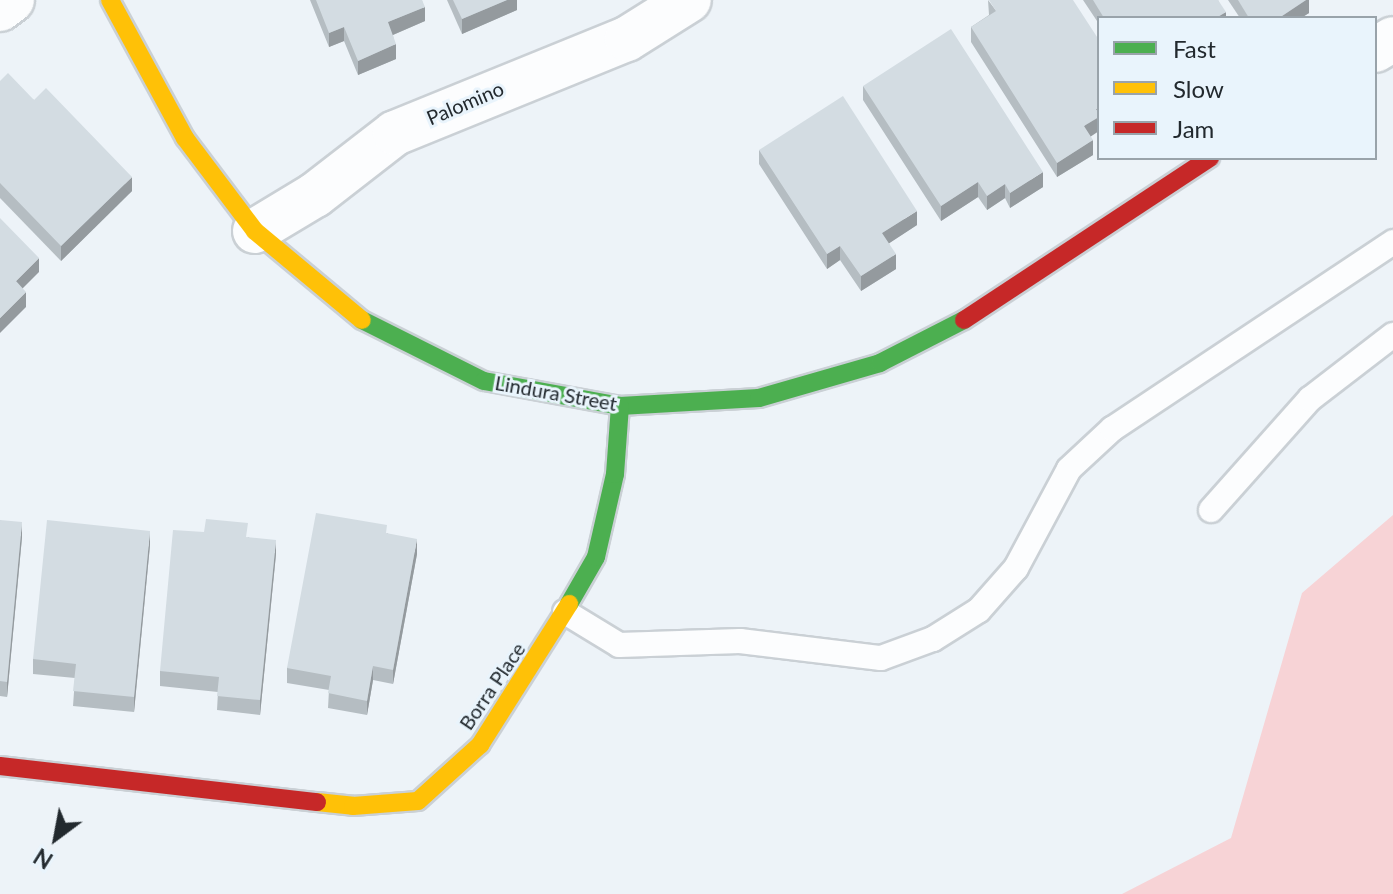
<!DOCTYPE html>
<style>
body{margin:0}
#map{position:relative;width:1393px;height:894px;overflow:hidden;background:#edf3f8;font-family:Lato,sans-serif}
div>[style]{position:absolute}
[style*='--x']{left:calc(var(--x)*1px);top:calc(var(--y)*1px);width:calc(var(--w)*1px);rotate:calc(var(--a)*1deg)}
.green>*{inset:0;background:#f7d3d6}
.roads{filter:drop-shadow(2px 0 #cad0d5) drop-shadow(-2px 0 #cad0d5) drop-shadow(0 2px #cad0d5) drop-shadow(0 -2px #cad0d5)}
.lane>*{height:24px;margin:-12px;padding:0 12px;transform-origin:12px;border-radius:12px;background:#fcfdfe}
.street>*{height:44px;margin:-22px;padding:0 22px;transform-origin:22px;border-radius:22px;background:#fcfdfe}
.fast>*{height:18px;margin:-9px;padding:0 9px;transform-origin:9px;border-radius:9px;background:#4caf50}
.slow>*{height:18px;margin:-9px;padding:0 9px;transform-origin:9px;border-radius:9px;background:#ffc107}
.jam>*{height:18px;margin:-9px;padding:0 9px;transform-origin:9px;border-radius:9px;background:#c62828}
.wall>*{inset:0;background:#b5bdc2}
.shaded-wall>*{inset:0;background:#949a9e}
.building>*{inset:0;background:#d3dce2}
span{translate:-50% -50%;white-space:nowrap;text-align:center;line-height:1.15;-webkit-text-stroke:6px #e9f4fc;paint-order:stroke}
.street-label{font-size:20px;color:#22292e}
.legend{position:absolute;left:1097px;top:16px;width:280px;height:144px;box-sizing:border-box;background:#e9f4fc;border:2px solid #99a3aa;margin:0;padding:10px 14px;list-style:none;font-size:24px;color:#22292e}
.legend li{display:flex;align-items:center;gap:16px;height:40px}
.legend b{width:40px;border:2px solid #99a3aa}
.north{position:absolute;left:16px;top:798px;width:80px;height:80px;-webkit-text-stroke:6px #e9f4fc;paint-order:stroke;rotate:212deg;font-size:22px;font-weight:700;line-height:32px;text-align:center;color:#22292e}
.north::after{content:'';display:block;margin:auto;width:28px;height:36px;background:#22292e;clip-path:polygon(50% 0,100% 100%,50% 72%,0 100%)}
</style>
<div id="map">
<div class="green">
<i style="clip-path:polygon(1393px 515px,1393px 894px,1122px 894px,1231px 838px,1302px 593px)"></i>
</div>
<div class="roads">
<div class="lane">
<i style="--x:1211;--y:510;--w:149;--a:-48.3"></i>
<i style="--x:1310;--y:399;--w:105;--a:-37.6"></i>
<i style="--x:565;--y:612;--w:63;--a:31.4"></i>
<i style="--x:619;--y:645;--w:121;--a:-1.9"></i>
<i style="--x:740;--y:641;--w:142;--a:6.9"></i>
<i style="--x:881;--y:658;--w:55;--a:-20.1"></i>
<i style="--x:933;--y:639;--w:54;--a:-32.2"></i>
<i style="--x:979;--y:610;--w:56;--a:-48.6"></i>
<i style="--x:1016;--y:568;--w:112;--a:-61.8"></i>
<i style="--x:1069;--y:469;--w:59;--a:-42.9"></i>
<i style="--x:1112;--y:429;--w:338;--a:-33.6"></i>
</div>
<div class="street">
<i style="--x:0;--y:9;--w:15;--a:-37"></i>
<i style="--x:1375;--y:50;--w:21;--a:-31"></i>
<i style="--x:255;--y:231;--w:70;--a:-31"></i>
<i style="--x:315;--y:195;--w:101;--a:-37.8"></i>
<i style="--x:395;--y:133;--w:250;--a:-22.1"></i>
<i style="--x:627;--y:39;--w:73;--a:-32.2"></i>
</div>
<div class="fast">
<i style="--x:362;--y:320;--w:136;--a:26.6"></i>
<i style="--x:484;--y:381;--w:138;--a:10.4"></i>
<i style="--x:620;--y:406;--w:139;--a:-3.3"></i>
<i style="--x:759;--y:398;--w:126;--a:-16.1"></i>
<i style="--x:880;--y:363;--w:94;--a:-27.1"></i>
<i style="--x:569;--y:604;--w:54;--a:-60.1"></i>
<i style="--x:596;--y:557;--w:85;--a:-77.1"></i>
<i style="--x:615;--y:474;--w:68;--a:-85.8"></i>
</div>
<div class="slow">
<i style="--x:110;--y:0;--w:157;--a:61.5"></i>
<i style="--x:185;--y:138;--w:116;--a:53"></i>
<i style="--x:255;--y:231;--w:139;--a:39.8"></i>
<i style="--x:317;--y:802;--w:36;--a:6"></i>
<i style="--x:353;--y:806;--w:65;--a:-4.4"></i>
<i style="--x:418;--y:801;--w:84;--a:-42.1"></i>
<i style="--x:480;--y:745;--w:167;--a:-57.7"></i>
</div>
<div class="jam">
<i style="--x:964;--y:320;--w:295;--a:-33.4"></i>
<i style="--x:0;--y:766;--w:319;--a:6.5"></i>
</div>
</div>
<div class="wall">
<i style="clip-path:polygon(310px 0,422px 0,425px 21px,393px 35px,396px 59px,358px 75px,344px 41px,329px 47px)"></i>
<i style="clip-path:polygon(447px 0,517px 0,517px 10px,462px 34px)"></i>
<i style="clip-path:polygon(988px 0,1091px 137px,1093px 155px,1057px 177px,971px 42px,971px 27px,989px 15px)"></i>
<i style="clip-path:polygon(1083px 0,1218px 0,1226px 18px,1099px 18px,1099px 24px)"></i>
<i style="clip-path:polygon(1228px 0,1309px 0,1309px 13px,1301px 18px,1240px 18px)"></i>
<i style="clip-path:polygon(0 81px,34px 100px,132px 191px,61px 261px,0 198px)"></i>
<i style="clip-path:polygon(863px 86px,1043px 187px,1010px 208px,1005px 198px,987px 210px,978px 197px,941px 221px,863px 100px)"></i>
<i style="clip-path:polygon(759px 150px,917px 225px,889px 243px,896px 269px,861px 291px,840px 260px,827px 269px,759px 164px)"></i>
<i style="clip-path:polygon(0 520px,22px 537px,7px 697px,0 696px)"></i>
<i style="clip-path:polygon(387px 533px,417px 554px,393px 684px,373px 680px,367px 715px,328px 708px,329px 690px,287px 683px,287px 668px)"></i>
<i style="clip-path:polygon(248px 537px,276px 554px,260px 715px,217px 710px,218px 692px,160px 686px,160px 671px)"></i>
<i style="clip-path:polygon(150px 545px,134px 712px,73px 706px,75px 678px,33px 674px,33px 659px)"></i>
</div>
<div class="shaded-wall">
<i style="clip-path:polygon(507px 0,517px 0,517px 10px,462px 34px,462px 19px)"></i>
<i style="clip-path:polygon(1306px 0,1309px 0,1309px 13px,1301px 18px,1279px 18px)"></i>
<i style="clip-path:polygon(425px 7px,425px 21px,388px 37px,388px 22px)"></i>
<i style="clip-path:polygon(1226px 12px,1226px 18px,1216px 18px)"></i>
<i style="clip-path:polygon(344px 27px,344px 41px,329px 47px,329px 33px)"></i>
<i style="clip-path:polygon(396px 44px,396px 59px,358px 75px,358px 61px)"></i>
<i style="clip-path:polygon(1099px 107px,1099px 131px,1084px 141px,1084px 126px,1096px 109px)"></i>
<i style="clip-path:polygon(1093px 140px,1093px 155px,1057px 177px,1057px 163px)"></i>
<i style="clip-path:polygon(1043px 172px,1043px 187px,1010px 208px,1010px 193px)"></i>
<i style="clip-path:polygon(132px 177px,132px 191px,61px 261px,61px 246px)"></i>
<i style="clip-path:polygon(978px 182px,978px 197px,941px 221px,941px 206px)"></i>
<i style="clip-path:polygon(1005px 184px,1005px 198px,987px 210px,987px 196px)"></i>
<i style="clip-path:polygon(917px 211px,917px 225px,882px 248px,882px 233px)"></i>
<i style="clip-path:polygon(840px 246px,840px 260px,827px 269px,827px 254px)"></i>
<i style="clip-path:polygon(896px 254px,896px 269px,861px 291px,861px 276px)"></i>
<i style="clip-path:polygon(39px 258px,39px 272px,16px 295px,16px 281px)"></i>
<i style="clip-path:polygon(26px 292px,26px 307px,0 333px,0 318px)"></i>
<i style="clip-path:polygon(22px 522px,22px 537px,7px 697px,7px 682px)"></i>
<i style="clip-path:polygon(150px 531px,150px 545px,134px 712px,134px 697px)"></i>
<i style="clip-path:polygon(417px 539px,417px 554px,393px 684px,393px 670px)"></i>
<i style="clip-path:polygon(276px 540px,276px 554px,260px 715px,260px 700px)"></i>
<i style="clip-path:polygon(373px 666px,373px 680px,367px 715px,367px 701px)"></i>
</div>
<div class="building">
<i style="clip-path:polygon(316px 0,422px 0,425px 7px,388px 22px,396px 44px,358px 61px,344px 27px,329px 33px)"></i>
<i style="clip-path:polygon(453px 0,507px 0,462px 19px)"></i>
<i style="clip-path:polygon(989px 0,1073px 0,1099px 40px,1099px 107px,1096px 109px,1099px 113px,1099px 117px,1084px 126px,1093px 140px,1057px 163px,971px 27px,996px 11px)"></i>
<i style="clip-path:polygon(1093px 0,1218px 0,1226px 12px,1216px 18px,1104px 18px)"></i>
<i style="clip-path:polygon(1238px 0,1306px 0,1279px 18px,1249px 18px)"></i>
<i style="clip-path:polygon(951px 29px,1043px 172px,1010px 193px,1005px 184px,987px 196px,978px 182px,941px 206px,863px 86px)"></i>
<i style="clip-path:polygon(8px 73px,34px 100px,46px 88px,132px 177px,61px 246px,0 183px,0 81px)"></i>
<i style="clip-path:polygon(843px 96px,917px 211px,882px 233px,896px 254px,861px 276px,840px 246px,827px 254px,759px 150px)"></i>
<i style="clip-path:polygon(0 218px,39px 258px,16px 281px,26px 292px,0 318px)"></i>
<i style="clip-path:polygon(316px 513px,387px 525px,386px 533px,417px 539px,393px 670px,373px 666px,367px 701px,328px 693px,331px 676px,287px 668px)"></i>
<i style="clip-path:polygon(206px 519px,248px 523px,246px 537px,276px 540px,260px 700px,217px 696px,219px 677px,160px 671px,173px 530px,204px 532px)"></i>
<i style="clip-path:polygon(0 520px,22px 522px,7px 682px,0 681px)"></i>
<i style="clip-path:polygon(47px 520px,150px 531px,134px 697px,73px 691px,76px 664px,33px 659px)"></i>
</div>
<div class="street-label">
<span style="left:465px;top:103px;rotate:-23deg">Palomino</span>
<span style="left:556px;top:393px;rotate:10deg">Lindura Street</span>
<span style="left:492px;top:686px;rotate:-56deg">Borra Place</span>
</div>
<ul class="legend">
<li><b style="height:10px;background:#4caf50"></b>Fast</li>
<li><b style="height:10px;background:#ffc107"></b>Slow</li>
<li><b style="height:10px;background:#c62828"></b>Jam</li>
</ul>
<div class="north">N</div>
</div>
